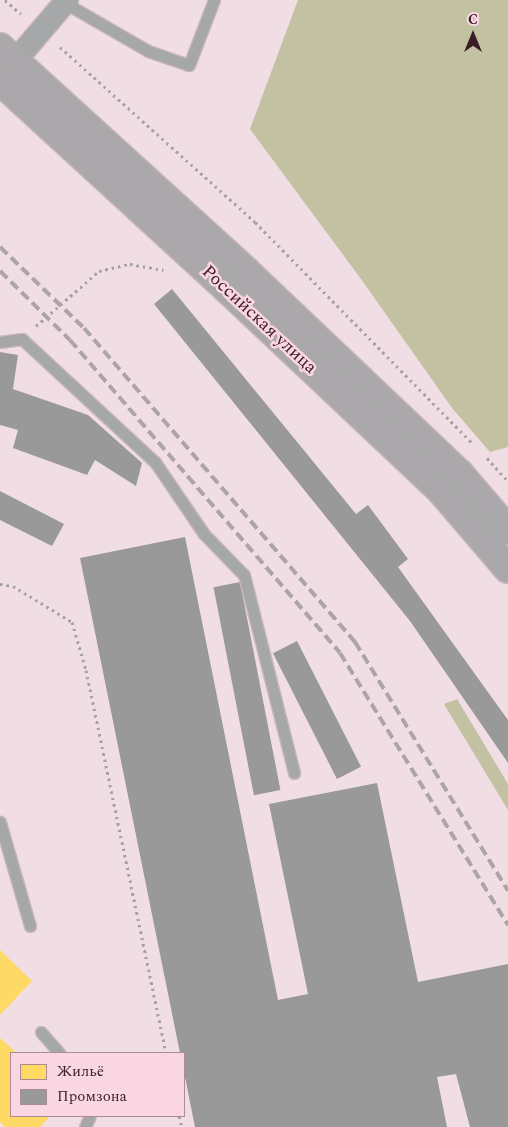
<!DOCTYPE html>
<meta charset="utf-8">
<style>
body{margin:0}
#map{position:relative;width:508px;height:1127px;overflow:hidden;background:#f1dee4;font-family:Spectral,serif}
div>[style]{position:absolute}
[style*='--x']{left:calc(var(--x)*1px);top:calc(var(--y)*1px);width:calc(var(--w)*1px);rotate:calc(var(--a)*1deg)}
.forest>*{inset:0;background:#c2c1a1}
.homes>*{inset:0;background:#ffd966}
.industry>*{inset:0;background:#999;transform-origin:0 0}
.path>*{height:3px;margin-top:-1.5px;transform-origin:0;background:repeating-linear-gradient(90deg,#a4a2a3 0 2.5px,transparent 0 6.5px)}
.roads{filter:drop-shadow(1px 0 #cbb9bf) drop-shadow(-1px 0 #cbb9bf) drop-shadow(0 1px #cbb9bf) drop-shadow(0 -1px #cbb9bf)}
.lane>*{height:11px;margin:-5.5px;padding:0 5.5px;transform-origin:5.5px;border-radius:5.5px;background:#a6a7a8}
.street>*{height:22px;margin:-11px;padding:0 11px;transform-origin:11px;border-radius:11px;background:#a6a7a8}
.primary>*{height:28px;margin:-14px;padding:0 14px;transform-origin:14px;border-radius:14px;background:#aaa8aa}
.rail>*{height:4px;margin-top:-2px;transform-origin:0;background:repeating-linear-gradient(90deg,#aca4a8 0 10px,transparent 0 15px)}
span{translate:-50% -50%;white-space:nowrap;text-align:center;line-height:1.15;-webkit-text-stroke:5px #f9d6e1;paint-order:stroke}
.street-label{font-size:18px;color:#3a1b26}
.legend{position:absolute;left:10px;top:1052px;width:175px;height:65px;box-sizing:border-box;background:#f9d6e1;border:1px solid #ad8b96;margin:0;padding:6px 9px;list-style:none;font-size:15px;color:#3a1b26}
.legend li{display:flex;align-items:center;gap:10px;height:25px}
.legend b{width:25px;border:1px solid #ad8b96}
.north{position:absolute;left:448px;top:10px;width:50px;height:50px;-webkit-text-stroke:4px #f9d6e1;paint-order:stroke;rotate:0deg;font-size:14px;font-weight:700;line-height:20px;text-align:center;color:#3a1b26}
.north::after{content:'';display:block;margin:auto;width:18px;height:22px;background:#3a1b26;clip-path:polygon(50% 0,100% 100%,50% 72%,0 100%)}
</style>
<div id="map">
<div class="forest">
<i style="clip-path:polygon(298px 0,508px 0,508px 447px,490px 452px,452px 408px,361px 279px,250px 129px)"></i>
<i style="clip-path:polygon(457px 699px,508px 784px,508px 810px,444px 704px)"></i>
</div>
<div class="homes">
<i style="clip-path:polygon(0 950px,32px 981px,0 1015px)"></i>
<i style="clip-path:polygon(0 1038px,17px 1053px,11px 1053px,11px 1116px,50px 1116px,40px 1127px,5px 1127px,0 1122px)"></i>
</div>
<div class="industry">
<i style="clip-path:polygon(172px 289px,356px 514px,368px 505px,408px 559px,398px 567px,508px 720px,508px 763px,410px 621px,154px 304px)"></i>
<i style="clip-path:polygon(0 352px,18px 355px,13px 389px,88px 415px,142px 463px,136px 486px,95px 460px,87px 475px,13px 448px,18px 430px,0 425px)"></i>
<i style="clip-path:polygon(0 491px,64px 524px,52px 546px,0 520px)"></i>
<i style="clip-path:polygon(185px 537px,278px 1000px,308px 994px,269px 804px,377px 783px,418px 982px,508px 964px,508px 1127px,470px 1127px,456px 1074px,437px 1077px,447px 1127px,195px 1127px,184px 1072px,184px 1053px,180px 1053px,80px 558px)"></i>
<i style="left:240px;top:582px;width:212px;height:27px;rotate:79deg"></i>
<i style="left:297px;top:641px;width:141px;height:27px;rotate:63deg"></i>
</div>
<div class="path">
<i style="--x:5;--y:0;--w:21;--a:41"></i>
<i style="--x:60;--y:47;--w:262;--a:41.9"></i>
<i style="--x:255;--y:222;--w:310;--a:45.5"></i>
<i style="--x:36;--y:326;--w:84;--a:-41.1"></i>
<i style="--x:99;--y:271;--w:32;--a:-13"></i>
<i style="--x:130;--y:264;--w:34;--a:10"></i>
<i style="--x:487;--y:458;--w:31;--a:48"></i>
<i style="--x:0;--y:584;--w:13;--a:9"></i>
<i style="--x:13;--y:586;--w:69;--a:31.4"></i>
<i style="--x:72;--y:622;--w:50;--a:73.7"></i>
<i style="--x:86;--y:670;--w:391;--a:78.2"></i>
<i style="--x:179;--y:1116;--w:11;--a:75"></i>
</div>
<div class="roads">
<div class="lane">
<i style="--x:65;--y:3;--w:96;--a:30"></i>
<i style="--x:148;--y:51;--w:43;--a:18.9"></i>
<i style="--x:189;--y:65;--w:70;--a:-69"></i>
<i style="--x:0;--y:342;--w:22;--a:-8"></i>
<i style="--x:22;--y:339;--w:181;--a:42.8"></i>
<i style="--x:155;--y:462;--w:87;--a:55.8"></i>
<i style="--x:204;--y:534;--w:57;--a:45.7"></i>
<i style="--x:244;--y:575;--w:204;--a:75.8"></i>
<i style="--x:0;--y:822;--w:108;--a:73.9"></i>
<i style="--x:41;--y:1032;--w:28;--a:49"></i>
<i style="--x:85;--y:1127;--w:12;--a:-66"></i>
</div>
<div class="street">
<i style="--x:16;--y:60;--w:79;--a:-49.6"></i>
</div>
<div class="primary">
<i style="--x:0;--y:47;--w:333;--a:42.3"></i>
<i style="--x:246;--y:271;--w:295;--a:43.5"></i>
<i style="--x:460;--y:474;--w:74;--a:49.4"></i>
<i style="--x:0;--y:81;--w:309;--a:42.5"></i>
<i style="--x:228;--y:290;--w:294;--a:43.3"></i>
<i style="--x:442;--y:492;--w:101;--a:49.4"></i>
</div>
</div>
<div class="rail">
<i style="--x:0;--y:247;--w:117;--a:44"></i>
<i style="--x:84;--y:328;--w:415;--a:49.2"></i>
<i style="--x:355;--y:642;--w:292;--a:58.4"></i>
<i style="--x:0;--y:271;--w:98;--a:44.6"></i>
<i style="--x:70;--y:340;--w:413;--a:49.2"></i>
<i style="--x:340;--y:653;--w:320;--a:58.3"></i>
</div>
<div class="street-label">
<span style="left:259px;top:320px;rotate:43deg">Российская улица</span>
</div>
<ul class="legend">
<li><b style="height:14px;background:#ffd966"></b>Жильё</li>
<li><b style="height:14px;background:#999"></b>Промзона</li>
</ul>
<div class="north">С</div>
</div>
